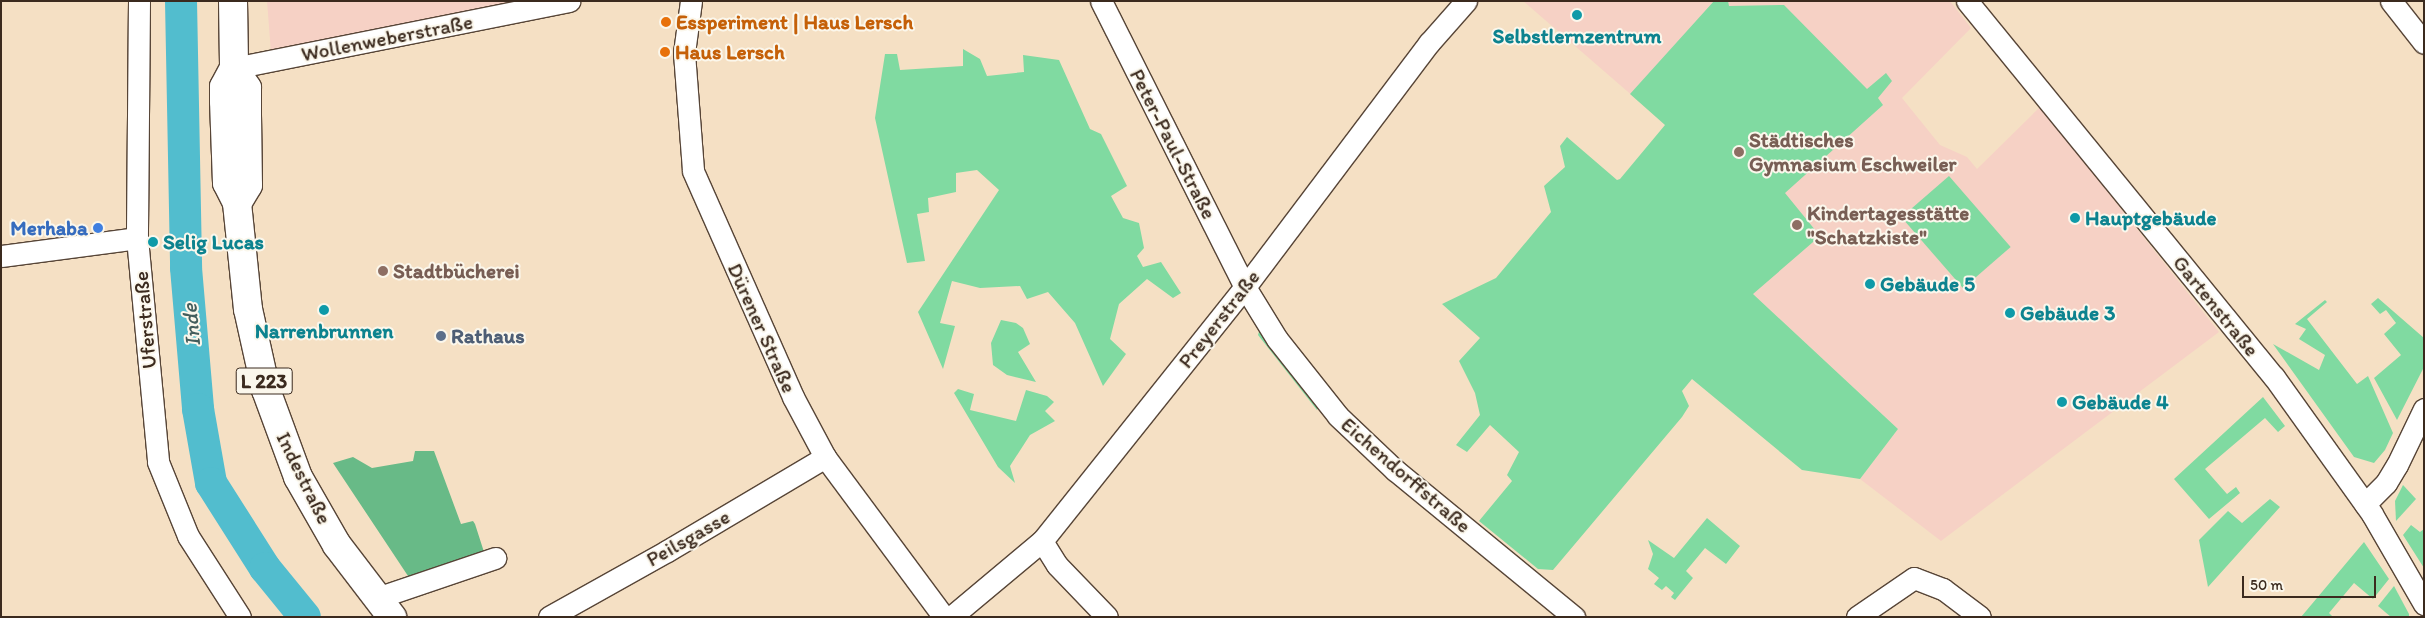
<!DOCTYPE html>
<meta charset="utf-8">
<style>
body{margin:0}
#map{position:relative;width:2425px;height:618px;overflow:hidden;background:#f5e0c4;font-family:Itim,sans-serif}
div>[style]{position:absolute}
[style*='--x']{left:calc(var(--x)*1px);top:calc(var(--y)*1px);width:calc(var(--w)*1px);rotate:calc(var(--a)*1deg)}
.built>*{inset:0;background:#f6d1c5}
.green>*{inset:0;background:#80daa1;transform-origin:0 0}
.forest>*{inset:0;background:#68ba87}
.river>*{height:32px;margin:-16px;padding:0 16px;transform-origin:16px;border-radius:16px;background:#52bdce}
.roads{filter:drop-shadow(1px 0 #574537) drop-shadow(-1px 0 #574537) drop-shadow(0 1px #574537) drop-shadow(0 -1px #574537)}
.minor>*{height:21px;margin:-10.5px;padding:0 10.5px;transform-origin:10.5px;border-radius:10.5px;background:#fff}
.primary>*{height:28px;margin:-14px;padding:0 14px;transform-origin:14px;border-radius:14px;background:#fff}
.dots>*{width:14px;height:14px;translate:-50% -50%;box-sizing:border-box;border:2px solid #fbf7ec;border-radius:50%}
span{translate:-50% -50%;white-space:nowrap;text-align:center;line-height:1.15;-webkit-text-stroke:4px #fbf7ec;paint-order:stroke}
.shield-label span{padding:1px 4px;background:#fbf7ec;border:1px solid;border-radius:4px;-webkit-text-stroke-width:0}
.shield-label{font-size:20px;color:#3b2a1e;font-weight:700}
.food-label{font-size:21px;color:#c56008;font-weight:700}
.left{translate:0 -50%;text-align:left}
.culture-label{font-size:21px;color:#0d838f;font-weight:700}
.street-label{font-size:21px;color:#3b2a1e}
.education-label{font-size:21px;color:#785e54;font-weight:700}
.shop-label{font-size:21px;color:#366cbe;font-weight:700}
.right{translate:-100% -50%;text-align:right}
.service-label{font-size:21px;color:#4e5e75;font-weight:700}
.water-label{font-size:22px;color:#435d5c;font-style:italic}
.frame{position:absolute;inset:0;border:2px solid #3b2a1e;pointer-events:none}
.scale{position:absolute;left:2242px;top:576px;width:134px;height:22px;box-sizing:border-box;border:2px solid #3b2a1e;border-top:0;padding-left:6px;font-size:15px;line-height:18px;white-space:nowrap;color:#3b2a1e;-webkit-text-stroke:4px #fbf7ec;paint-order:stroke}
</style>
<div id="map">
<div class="built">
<i style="clip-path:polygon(267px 1px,540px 1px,271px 53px)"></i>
<i style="clip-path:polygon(1523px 1px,1950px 1px,1971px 28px,1902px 98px,1940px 145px,1967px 157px,1977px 169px,2040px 107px,2219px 332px,1941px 541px,1860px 479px,1898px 429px,1753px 294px,1665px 124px)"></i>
</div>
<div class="green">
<i style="clip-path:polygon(1714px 1px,1728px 1px,1729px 6px,1784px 5px,1867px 89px,1886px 73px,1892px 81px,1878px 98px,1883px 105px,1785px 193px,1820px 236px,1753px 294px,1898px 429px,1860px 479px,1802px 470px,1692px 379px,1682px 391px,1689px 406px,1682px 417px,1553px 570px,1538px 569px,1479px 521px,1512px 481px,1507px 475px,1519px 452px,1490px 425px,1467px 452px,1456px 445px,1480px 415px,1475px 393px,1459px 361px,1480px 338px,1442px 304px,1496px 278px,1551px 212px,1544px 186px,1565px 167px,1560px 146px,1567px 137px,1617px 180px,1620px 179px,1665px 125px,1630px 94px)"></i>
<i style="clip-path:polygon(963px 49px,980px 59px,987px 76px,1024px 72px,1023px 55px,1059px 60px,1090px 129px,1101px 134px,1127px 186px,1111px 196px,1123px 218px,1139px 223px,1144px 248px,1137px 256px,1143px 267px,1161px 262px,1181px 293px,1173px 298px,1147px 279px,1119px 304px,1110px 339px,1126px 354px,1103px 386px,1075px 323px,1048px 292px,1027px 299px,1020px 286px,980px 288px,952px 281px,940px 323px,955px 326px,943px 369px,918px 312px,999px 190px,977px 170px,956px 173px,956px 192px,928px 198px,929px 212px,917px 214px,925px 261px,907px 263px,875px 118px,885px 54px,897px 54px,900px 70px,963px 66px)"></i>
<i style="left:1949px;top:176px;width:94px;height:63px;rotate:49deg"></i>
<i style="clip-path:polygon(2378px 298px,2424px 338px,2424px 367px,2397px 420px,2374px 378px,2401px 355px,2384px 334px,2396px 323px,2386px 310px,2380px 314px,2371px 304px)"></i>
<i style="clip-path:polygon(2325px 300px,2327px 302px,2307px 319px,2357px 384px,2368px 376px,2393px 433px,2385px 450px,2374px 463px,2354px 457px,2273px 344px,2319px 370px,2325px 355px,2299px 339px,2306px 329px,2295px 324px)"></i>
<i style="clip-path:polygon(1001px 320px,1016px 323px,1023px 328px,1030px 344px,1018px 352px,1036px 382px,1007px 375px,993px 365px,991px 343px)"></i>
<i style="clip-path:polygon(1260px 328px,1319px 404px,1317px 410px,1258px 335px)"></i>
<i style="clip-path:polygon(958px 389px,974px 394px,970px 410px,1016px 421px,1026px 390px,1047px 396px,1054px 402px,1045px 411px,1055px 421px,1030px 435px,1010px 466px,1015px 483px,998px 467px,954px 393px)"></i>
<i style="clip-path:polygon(2263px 397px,2285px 426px,2278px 432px,2265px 418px,2205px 469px,2227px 494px,2236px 487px,2240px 493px,2209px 519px,2174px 479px)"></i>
<i style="clip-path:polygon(2403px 485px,2416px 499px,2396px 521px,2395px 501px)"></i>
<i style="clip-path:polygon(2270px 499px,2280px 507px,2208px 587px,2199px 540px,2228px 511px,2242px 523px)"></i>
<i style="clip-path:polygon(1707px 518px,1740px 546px,1726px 564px,1705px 548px,1686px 571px,1693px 578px,1675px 600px,1671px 597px,1674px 593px,1666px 586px,1662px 590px,1654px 584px,1659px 578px,1648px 569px,1653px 554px,1648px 540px,1674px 558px)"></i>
<i style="clip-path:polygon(2411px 525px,2420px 532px,2424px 529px,2424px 568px,2403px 535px)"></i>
<i style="clip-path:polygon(2364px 542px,2389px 579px,2373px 599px,2354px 583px,2329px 613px,2333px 617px,2301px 617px)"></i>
<i style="clip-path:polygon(2394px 586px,2409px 614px,2409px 617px,2391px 617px,2378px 606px)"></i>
</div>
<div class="forest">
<i style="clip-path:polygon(415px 451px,434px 451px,461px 524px,473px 521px,475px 524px,484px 552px,412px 582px,333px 463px,353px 457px,372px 468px,413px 461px)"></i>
</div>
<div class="river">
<i style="--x:181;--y:1;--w:267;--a:88.9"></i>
<i style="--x:186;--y:268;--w:142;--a:85.1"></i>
<i style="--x:198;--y:409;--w:75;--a:80"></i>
<i style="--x:211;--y:483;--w:101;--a:57.6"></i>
<i style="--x:265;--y:568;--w:63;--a:50.8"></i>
</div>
<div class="roads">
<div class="minor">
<i style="--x:139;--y:1;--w:237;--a:90.5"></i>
<i style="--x:137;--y:238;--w:225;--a:84.6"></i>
<i style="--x:158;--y:462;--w:80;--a:67.9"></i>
<i style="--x:188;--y:536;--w:96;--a:57.3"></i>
<i style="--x:691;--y:1;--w:52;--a:97.7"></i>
<i style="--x:684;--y:53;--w:118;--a:85.6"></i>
<i style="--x:693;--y:171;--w:247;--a:66.1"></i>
<i style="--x:793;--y:397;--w:68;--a:61.9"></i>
<i style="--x:825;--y:457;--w:199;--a:53.4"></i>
<i style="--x:1101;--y:1;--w:320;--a:63.3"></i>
<i style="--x:1245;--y:287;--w:61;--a:58.4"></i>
<i style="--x:1277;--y:339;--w:98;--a:51.6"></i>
<i style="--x:1338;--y:416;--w:79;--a:43.5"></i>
<i style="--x:1395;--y:470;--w:232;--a:39.4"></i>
<i style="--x:1967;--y:1;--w:485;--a:50.8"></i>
<i style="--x:2274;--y:377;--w:168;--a:54.4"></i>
<i style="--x:2372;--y:514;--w:104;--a:60"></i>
<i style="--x:2391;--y:1;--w:53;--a:51.8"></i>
<i style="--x:234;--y:68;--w:342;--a:-11.3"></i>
<i style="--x:1;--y:256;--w:137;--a:-7.5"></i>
<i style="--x:2365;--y:504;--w:30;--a:-45"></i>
<i style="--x:2386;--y:483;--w:21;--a:-59"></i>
<i style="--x:2397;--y:465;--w:62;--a:-64.3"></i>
<i style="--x:1042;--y:541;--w:28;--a:58"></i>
<i style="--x:1057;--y:565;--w:72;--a:46.1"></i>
<i style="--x:377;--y:598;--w:125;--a:-18.7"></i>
<i style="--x:549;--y:617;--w:135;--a:-29.2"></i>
<i style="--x:667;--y:551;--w:184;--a:-30.7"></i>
<i style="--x:951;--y:617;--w:119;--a:-39.9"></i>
<i style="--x:1042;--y:541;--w:325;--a:-51.4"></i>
<i style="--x:1245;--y:287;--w:306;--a:-53"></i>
<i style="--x:1429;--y:43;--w:56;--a:-48.6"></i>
<i style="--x:1857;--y:617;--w:69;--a:-34.4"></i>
<i style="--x:1914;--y:578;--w:31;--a:21"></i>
<i style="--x:1943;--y:589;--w:46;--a:37.1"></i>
</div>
<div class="primary">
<i style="--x:233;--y:1;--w:67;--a:89.1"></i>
<i style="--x:234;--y:68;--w:21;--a:118"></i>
<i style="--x:224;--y:87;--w:14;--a:90"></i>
<i style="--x:224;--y:101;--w:82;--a:87.9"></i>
<i style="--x:227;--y:183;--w:22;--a:63"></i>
<i style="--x:237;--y:203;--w:107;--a:84.1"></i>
<i style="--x:248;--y:309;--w:83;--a:77.5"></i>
<i style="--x:266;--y:390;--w:93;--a:69.8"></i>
<i style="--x:298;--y:477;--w:78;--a:60.2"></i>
<i style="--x:337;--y:545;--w:91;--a:52.6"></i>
<i style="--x:234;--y:68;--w:24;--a:57"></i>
<i style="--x:247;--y:88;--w:27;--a:90"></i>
<i style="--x:247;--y:115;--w:70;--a:89.2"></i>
<i style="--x:248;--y:185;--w:21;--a:121"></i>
</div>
</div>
<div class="dots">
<i style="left:1577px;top:15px;background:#0f9aa8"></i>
<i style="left:666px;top:22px;background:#e8710a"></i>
<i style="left:665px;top:52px;background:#e8710a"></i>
<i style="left:1739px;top:152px;background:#8d6e63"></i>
<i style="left:2075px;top:218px;background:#0f9aa8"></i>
<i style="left:1797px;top:225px;background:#8d6e63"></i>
<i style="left:98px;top:228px;background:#3f7fe0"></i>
<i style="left:153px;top:242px;background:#0f9aa8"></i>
<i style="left:383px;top:271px;background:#8d6e63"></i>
<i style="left:1870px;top:284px;background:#0f9aa8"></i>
<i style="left:324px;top:310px;background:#0f9aa8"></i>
<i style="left:2010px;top:313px;background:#0f9aa8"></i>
<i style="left:441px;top:336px;background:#5c6f8a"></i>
<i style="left:2062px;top:402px;background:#0f9aa8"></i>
</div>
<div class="shield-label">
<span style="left:264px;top:381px">L 223</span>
</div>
<div class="food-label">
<span class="left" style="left:676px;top:22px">Essperiment | Haus Lersch</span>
<span class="left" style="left:675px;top:52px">Haus Lersch</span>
</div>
<div class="culture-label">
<span style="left:1577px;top:36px">Selbstlernzentrum</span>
<span class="left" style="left:2085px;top:218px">Hauptgebäude</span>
<span class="left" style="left:163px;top:242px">Selig Lucas</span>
<span class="left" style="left:1880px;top:284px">Gebäude 5</span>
<span class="left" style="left:2020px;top:313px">Gebäude 3</span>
<span style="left:324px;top:331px">Narrenbrunnen</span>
<span class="left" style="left:2072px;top:402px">Gebäude 4</span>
</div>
<div class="street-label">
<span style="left:387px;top:38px;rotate:-11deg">Wollenweberstraße</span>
<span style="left:1173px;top:144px;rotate:63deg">Peter-Paul-Straße</span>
<span style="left:2216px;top:306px;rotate:51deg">Gartenstraße</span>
<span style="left:1219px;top:319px;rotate:-52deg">Preyerstraße</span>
<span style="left:145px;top:320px;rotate:-95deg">Uferstraße</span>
<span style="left:762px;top:328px;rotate:66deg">Dürener Straße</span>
<span style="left:1406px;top:475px;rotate:41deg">Eichendorffstraße</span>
<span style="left:304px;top:478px;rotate:64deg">Indestraße</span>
<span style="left:688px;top:538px;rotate:-30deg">Peilsgasse</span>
</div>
<div class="education-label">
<span class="left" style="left:1749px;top:152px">Städtisches<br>Gymnasium Eschweiler</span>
<span class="left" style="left:1807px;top:225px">Kindertagesstätte<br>"Schatzkiste"</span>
<span class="left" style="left:393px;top:271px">Stadtbücherei</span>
</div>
<div class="shop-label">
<span class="right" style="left:88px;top:228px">Merhaba</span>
</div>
<div class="service-label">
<span class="left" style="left:451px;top:336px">Rathaus</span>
</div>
<div class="water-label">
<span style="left:191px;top:325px;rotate:-95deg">Inde</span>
</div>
<div class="frame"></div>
<div class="scale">50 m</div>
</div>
